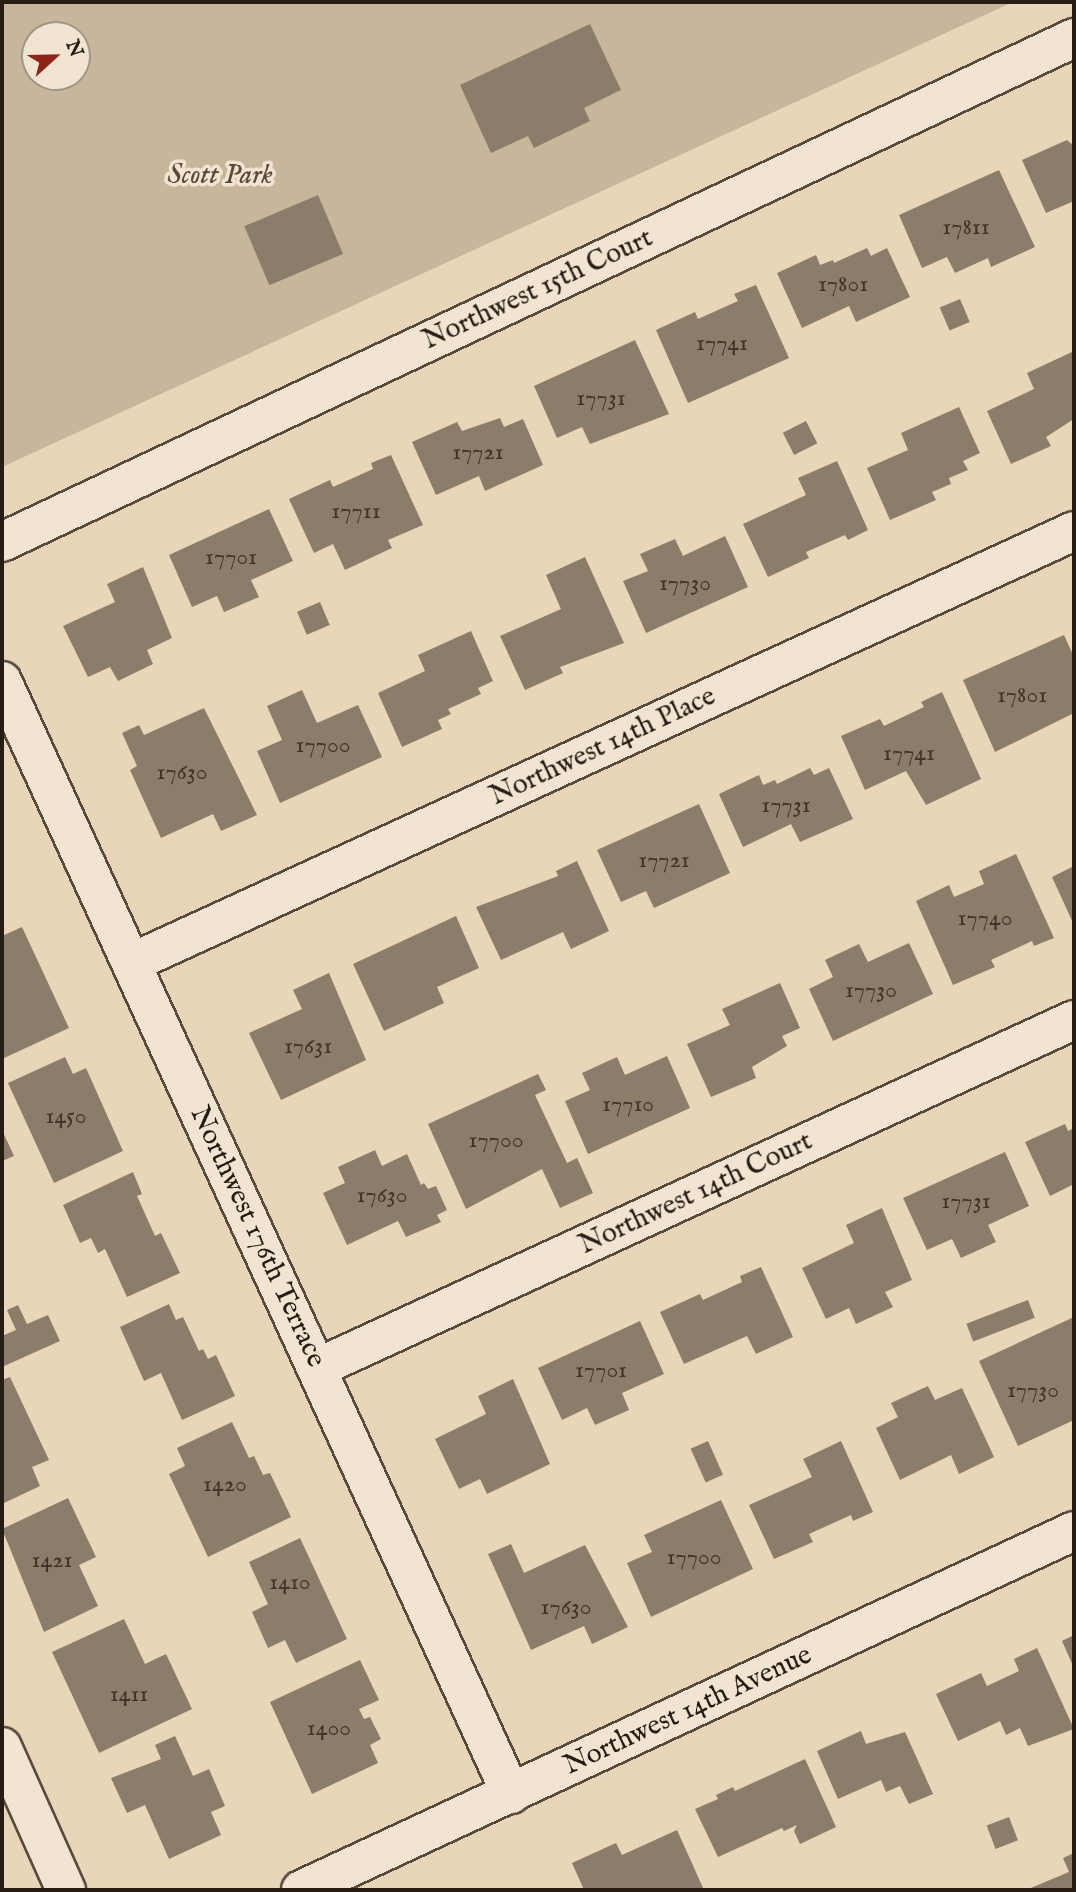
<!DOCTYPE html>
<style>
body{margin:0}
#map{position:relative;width:1076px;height:1892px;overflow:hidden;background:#e9d6b8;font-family:"IM FELL English",serif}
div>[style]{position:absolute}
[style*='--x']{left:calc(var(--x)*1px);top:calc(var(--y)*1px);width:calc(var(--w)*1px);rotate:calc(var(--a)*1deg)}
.green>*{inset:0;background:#c8b69c}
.building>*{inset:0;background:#8b7d69;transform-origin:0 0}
.roads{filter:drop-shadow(2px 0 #574a3d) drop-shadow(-2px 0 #574a3d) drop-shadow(0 2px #574a3d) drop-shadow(0 -2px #574a3d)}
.minor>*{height:38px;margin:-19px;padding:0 19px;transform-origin:19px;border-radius:19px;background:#f1e4d1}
span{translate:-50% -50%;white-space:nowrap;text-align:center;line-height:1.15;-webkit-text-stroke:7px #f1e4d1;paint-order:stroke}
.number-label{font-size:24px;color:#3f3429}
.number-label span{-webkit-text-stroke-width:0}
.park-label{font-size:28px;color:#574a3d;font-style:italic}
.street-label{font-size:28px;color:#261c14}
.frame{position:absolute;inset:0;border:4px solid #261c14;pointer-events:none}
.north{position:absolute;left:21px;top:21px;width:70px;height:70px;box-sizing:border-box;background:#f1e4d1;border:2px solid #a09485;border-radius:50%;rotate:68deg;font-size:19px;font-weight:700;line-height:28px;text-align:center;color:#261c14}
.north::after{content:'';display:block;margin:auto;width:24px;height:32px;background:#8f2418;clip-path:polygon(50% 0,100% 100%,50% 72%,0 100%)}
</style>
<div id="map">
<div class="green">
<i style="clip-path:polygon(evenodd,2px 2px,1013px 2px,2px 467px,2px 2px,35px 35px,77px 35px,77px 77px,35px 77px,35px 35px)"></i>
</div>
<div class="building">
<i style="clip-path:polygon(590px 24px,621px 90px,584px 108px,590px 121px,534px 148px,528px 136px,491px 153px,460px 85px)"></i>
<i style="clip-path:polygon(1067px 140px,1074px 146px,1074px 201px,1046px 213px,1022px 160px)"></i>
<i style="clip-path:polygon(999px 170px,1035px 247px,991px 267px,988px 258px,955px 273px,947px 257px,922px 268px,899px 215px)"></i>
<i style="left:318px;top:195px;width:64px;height:80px;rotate:67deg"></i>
<i style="clip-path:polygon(867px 248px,871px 256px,887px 248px,910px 297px,856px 322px,849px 306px,802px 328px,777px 273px,816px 255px,820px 265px,833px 260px,834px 263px)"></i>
<i style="clip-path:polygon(756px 285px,789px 358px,688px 403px,656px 330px,695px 312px,698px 319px,738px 301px,734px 294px)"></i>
<i style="left:960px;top:299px;width:25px;height:22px;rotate:67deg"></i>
<i style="clip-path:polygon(635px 340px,669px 414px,590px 444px,582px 427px,557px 438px,534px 386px)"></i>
<i style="clip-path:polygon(1074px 351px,1074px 419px,1046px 437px,1051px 446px,1011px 464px,987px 411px,1034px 389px,1027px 373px)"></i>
<i style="clip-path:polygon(959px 407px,980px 453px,963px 461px,968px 470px,949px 478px,951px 484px,932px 492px,936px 500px,890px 520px,867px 468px,908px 450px,901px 433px)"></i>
<i style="clip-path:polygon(500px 418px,504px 427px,523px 419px,543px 465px,485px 491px,479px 476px,436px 495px,412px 442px,457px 422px,462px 431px)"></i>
<i style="left:806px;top:421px;width:25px;height:26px;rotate:63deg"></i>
<i style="clip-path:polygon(391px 455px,423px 525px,388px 540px,392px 548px,345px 570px,333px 544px,314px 553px,289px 499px,330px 480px,333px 487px,373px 469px,371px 463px)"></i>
<i style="clip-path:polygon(837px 461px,868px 530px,848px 540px,845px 535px,806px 552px,809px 558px,768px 577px,743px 524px,806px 495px,798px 478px)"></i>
<i style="clip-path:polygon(269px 509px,293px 561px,251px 580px,259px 597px,224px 612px,217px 596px,192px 607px,169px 555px)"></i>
<i style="clip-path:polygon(725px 536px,748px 587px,646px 633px,623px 581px,648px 571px,640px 554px,675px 539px,683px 556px)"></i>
<i style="clip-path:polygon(585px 557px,624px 643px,560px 667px,563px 673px,525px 690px,500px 636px,561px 609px,546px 575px)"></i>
<i style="clip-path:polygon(143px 567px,172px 638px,147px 650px,153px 664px,118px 681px,110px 667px,88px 677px,63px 626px,115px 602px,107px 584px)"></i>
<i style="left:320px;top:602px;width:25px;height:25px;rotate:67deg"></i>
<i style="clip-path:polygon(471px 631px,493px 681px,478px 688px,481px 694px,448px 709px,451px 714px,438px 720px,442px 729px,402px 747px,378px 693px,425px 671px,418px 655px)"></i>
<i style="clip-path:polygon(1064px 635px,1074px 657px,1074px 713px,995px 752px,963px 680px)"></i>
<i style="clip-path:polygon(302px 690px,317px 723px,358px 705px,382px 757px,280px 803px,257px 751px,282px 740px,267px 706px)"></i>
<i style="clip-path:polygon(942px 692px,981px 779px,926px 805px,906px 771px,865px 790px,841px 736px,880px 719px,884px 726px,924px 707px,921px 702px)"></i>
<i style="clip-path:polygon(204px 708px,257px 815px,221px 831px,213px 814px,161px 838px,130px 770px,137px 766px,122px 733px,139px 725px,144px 735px)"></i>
<i style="clip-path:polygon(810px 768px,814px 775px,829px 768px,853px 819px,800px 842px,791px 824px,743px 847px,719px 794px,759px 775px,763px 785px,775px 780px,777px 784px)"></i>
<i style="clip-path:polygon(699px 804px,730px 873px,654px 908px,646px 891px,621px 902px,597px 850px)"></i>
<i style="clip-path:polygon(1016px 854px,1054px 938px,1034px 946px,1032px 941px,991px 960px,995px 967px,953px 985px,916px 901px,949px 885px,954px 897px,984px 884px,979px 871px)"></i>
<i style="clip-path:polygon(577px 861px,609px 931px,571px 949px,563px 932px,501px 960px,476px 907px,558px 876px,556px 871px)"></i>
<i style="clip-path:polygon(1074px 866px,1074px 925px,1052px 877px)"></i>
<i style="clip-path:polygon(456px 916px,479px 968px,437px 987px,444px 1003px,384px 1031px,353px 964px)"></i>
<i style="clip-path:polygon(22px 927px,69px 1028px,2px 1059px,2px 936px)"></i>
<i style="clip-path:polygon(909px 943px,933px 994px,833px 1041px,809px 989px,833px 977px,825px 960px,859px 944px,868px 962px)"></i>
<i style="clip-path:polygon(329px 973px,366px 1060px,281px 1100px,249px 1033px,302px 1009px,293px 990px)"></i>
<i style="clip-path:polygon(780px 983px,800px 1028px,782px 1036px,787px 1046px,752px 1067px,756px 1078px,711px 1097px,687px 1044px,730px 1025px,722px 1009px)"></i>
<i style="clip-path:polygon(667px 1056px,690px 1108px,588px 1154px,565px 1101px,590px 1090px,582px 1073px,617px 1057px,625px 1075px)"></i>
<i style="clip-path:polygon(65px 1057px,73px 1074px,86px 1068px,123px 1151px,54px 1183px,8px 1083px)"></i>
<i style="clip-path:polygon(538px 1074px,546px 1090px,535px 1095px,567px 1163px,577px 1158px,593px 1193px,560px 1208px,542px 1169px,466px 1209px,428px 1124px)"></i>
<i style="clip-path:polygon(1065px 1124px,1068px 1131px,1074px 1128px,1074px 1184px,1050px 1196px,1025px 1142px)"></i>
<i style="clip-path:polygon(2px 1130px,14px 1156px,2px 1161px)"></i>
<i style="clip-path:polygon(375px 1150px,382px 1166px,407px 1154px,421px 1185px,424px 1183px,428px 1189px,436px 1186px,447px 1210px,437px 1215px,441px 1222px,406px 1237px,398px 1221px,347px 1245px,323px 1193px,345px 1183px,338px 1167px)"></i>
<i style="clip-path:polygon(1005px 1152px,1029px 1206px,988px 1225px,996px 1242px,961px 1258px,952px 1239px,927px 1250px,903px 1198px)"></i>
<i style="clip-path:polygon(133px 1172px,142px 1194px,137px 1196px,155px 1236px,161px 1233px,180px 1273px,127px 1297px,105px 1249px,98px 1253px,91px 1238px,80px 1243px,63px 1205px)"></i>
<i style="clip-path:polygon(882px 1208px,912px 1280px,885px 1292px,893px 1307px,856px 1324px,849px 1308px,826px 1319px,802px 1268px,854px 1243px,846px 1225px)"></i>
<i style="clip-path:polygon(761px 1267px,793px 1337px,756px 1354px,747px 1336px,684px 1364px,660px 1312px,700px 1294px,703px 1300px,742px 1282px,740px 1276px)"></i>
<i style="left:1028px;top:1300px;width:19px;height:66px;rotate:69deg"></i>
<i style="clip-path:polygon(169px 1304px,176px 1320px,183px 1317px,199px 1351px,203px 1349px,208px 1359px,216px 1355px,235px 1396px,182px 1420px,161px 1373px,144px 1381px,120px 1327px)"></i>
<i style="clip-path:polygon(18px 1305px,27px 1324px,48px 1315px,60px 1341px,2px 1367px,2px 1336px,16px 1330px,7px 1310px)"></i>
<i style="clip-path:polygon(1074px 1317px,1074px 1420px,1018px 1446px,979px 1361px)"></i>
<i style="clip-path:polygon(640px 1321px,664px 1374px,622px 1393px,629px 1410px,595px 1425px,587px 1408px,562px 1420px,538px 1368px)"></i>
<i style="clip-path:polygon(10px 1377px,49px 1460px,32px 1467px,40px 1486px,2px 1504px,2px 1380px)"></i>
<i style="clip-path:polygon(513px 1379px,550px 1464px,487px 1494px,480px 1479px,459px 1489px,435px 1439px,486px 1414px,478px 1396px)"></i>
<i style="clip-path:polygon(928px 1386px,935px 1400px,962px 1388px,994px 1457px,959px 1474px,951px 1455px,900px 1480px,876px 1428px,898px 1417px,891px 1403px)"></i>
<i style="clip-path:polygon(232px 1422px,249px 1458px,254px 1456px,263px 1475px,270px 1473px,291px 1517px,208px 1557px,169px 1474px,185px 1466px,177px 1448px)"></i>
<i style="left:708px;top:1441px;width:37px;height:19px;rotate:66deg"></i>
<i style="clip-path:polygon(841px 1441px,873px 1512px,853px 1521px,851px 1515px,809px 1534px,813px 1542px,774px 1559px,749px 1505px,812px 1477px,803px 1459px)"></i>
<i style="clip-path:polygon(68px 1498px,96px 1557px,79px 1565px,98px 1606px,44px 1632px,2px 1529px)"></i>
<i style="clip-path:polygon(721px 1500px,753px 1569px,651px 1617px,627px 1563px,652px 1552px,644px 1535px)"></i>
<i style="clip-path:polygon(300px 1538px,347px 1639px,296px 1663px,285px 1640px,268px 1648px,252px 1612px,268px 1604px,249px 1562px)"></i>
<i style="clip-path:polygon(511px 1544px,524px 1573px,585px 1545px,628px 1627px,592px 1644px,584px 1626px,531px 1650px,488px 1554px)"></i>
<i style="clip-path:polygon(124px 1619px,145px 1664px,166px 1654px,192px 1709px,99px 1753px,52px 1652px)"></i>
<i style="clip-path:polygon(1074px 1635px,1074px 1668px,1062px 1641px)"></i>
<i style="clip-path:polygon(1037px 1648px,1074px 1729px,1028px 1746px,1020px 1728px,1006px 1735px,1000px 1721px,958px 1741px,936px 1694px,981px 1673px,987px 1686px,1019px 1671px,1014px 1659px)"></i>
<i style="clip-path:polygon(360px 1660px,379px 1700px,359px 1709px,364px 1719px,370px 1717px,381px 1739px,370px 1745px,378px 1763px,312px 1794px,270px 1702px)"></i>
<i style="clip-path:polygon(861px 1731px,866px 1744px,905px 1732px,933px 1794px,909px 1804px,900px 1786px,886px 1792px,881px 1780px,838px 1799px,817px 1751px)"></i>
<i style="clip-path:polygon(175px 1736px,193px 1776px,209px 1769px,225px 1806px,211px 1812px,221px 1835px,169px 1859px,145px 1805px,127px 1813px,111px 1778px,161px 1759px,155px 1745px)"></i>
<i style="clip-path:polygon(805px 1759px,836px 1827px,800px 1844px,794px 1831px,797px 1825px,784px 1831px,782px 1828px,718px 1857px,695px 1809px,718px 1799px,716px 1795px,733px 1787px,735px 1791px)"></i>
<i style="left:1009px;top:1817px;width:25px;height:24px;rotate:69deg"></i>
<i style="clip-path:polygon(677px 1830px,704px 1890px,584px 1890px,572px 1863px,616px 1843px,622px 1855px)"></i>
<i style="clip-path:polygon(1074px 1853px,1074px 1890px,1026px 1890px,1069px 1872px,1063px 1858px)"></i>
</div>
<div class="roads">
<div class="minor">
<i style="--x:2;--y:542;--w:1185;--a:-25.18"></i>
<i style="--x:2;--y:681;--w:1224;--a:65.42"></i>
<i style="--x:131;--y:963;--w:1037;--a:-24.61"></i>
<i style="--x:317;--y:1368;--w:833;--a:-24.69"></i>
<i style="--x:2;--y:1747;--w:157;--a:65.9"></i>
<i style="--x:301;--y:1890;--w:852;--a:-24.91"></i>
</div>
</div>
<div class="number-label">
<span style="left:966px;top:228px">17811</span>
<span style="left:843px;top:285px">17801</span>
<span style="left:722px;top:344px">17741</span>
<span style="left:601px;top:399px">17731</span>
<span style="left:478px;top:453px">17721</span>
<span style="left:356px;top:512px">17711</span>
<span style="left:231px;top:558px">17701</span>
<span style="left:685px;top:584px">17730</span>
<span style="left:1022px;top:696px">17801</span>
<span style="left:323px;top:746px">17700</span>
<span style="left:909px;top:754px">17741</span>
<span style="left:182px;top:773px">17630</span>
<span style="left:786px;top:806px">17731</span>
<span style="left:664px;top:861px">17721</span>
<span style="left:985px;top:919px">17740</span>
<span style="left:871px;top:991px">17730</span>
<span style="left:308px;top:1047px">17631</span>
<span style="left:628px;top:1105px">17710</span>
<span style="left:66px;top:1117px">1450</span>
<span style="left:496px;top:1141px">17700</span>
<span style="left:382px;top:1196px">17630</span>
<span style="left:966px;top:1202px">17731</span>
<span style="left:601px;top:1371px">17701</span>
<span style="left:1033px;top:1391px">17730</span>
<span style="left:225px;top:1485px">1420</span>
<span style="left:694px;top:1558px">17700</span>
<span style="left:52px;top:1561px">1421</span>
<span style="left:290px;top:1583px">1410</span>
<span style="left:566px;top:1608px">17630</span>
<span style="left:129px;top:1695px">1411</span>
<span style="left:329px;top:1729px">1400</span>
</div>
<div class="park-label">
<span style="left:220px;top:176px">Scott Park</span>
</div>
<div class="street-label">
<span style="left:538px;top:290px;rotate:-25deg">Northwest 15th Court</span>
<span style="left:603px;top:747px;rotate:-25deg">Northwest 14th Place</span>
<span style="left:696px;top:1194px;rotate:-25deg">Northwest 14th Court</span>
<span style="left:257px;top:1237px;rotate:65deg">Northwest 176th Terrace</span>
<span style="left:688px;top:1711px;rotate:-25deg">Northwest 14th Avenue</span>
</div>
<div class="frame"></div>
<div class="north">N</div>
</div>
